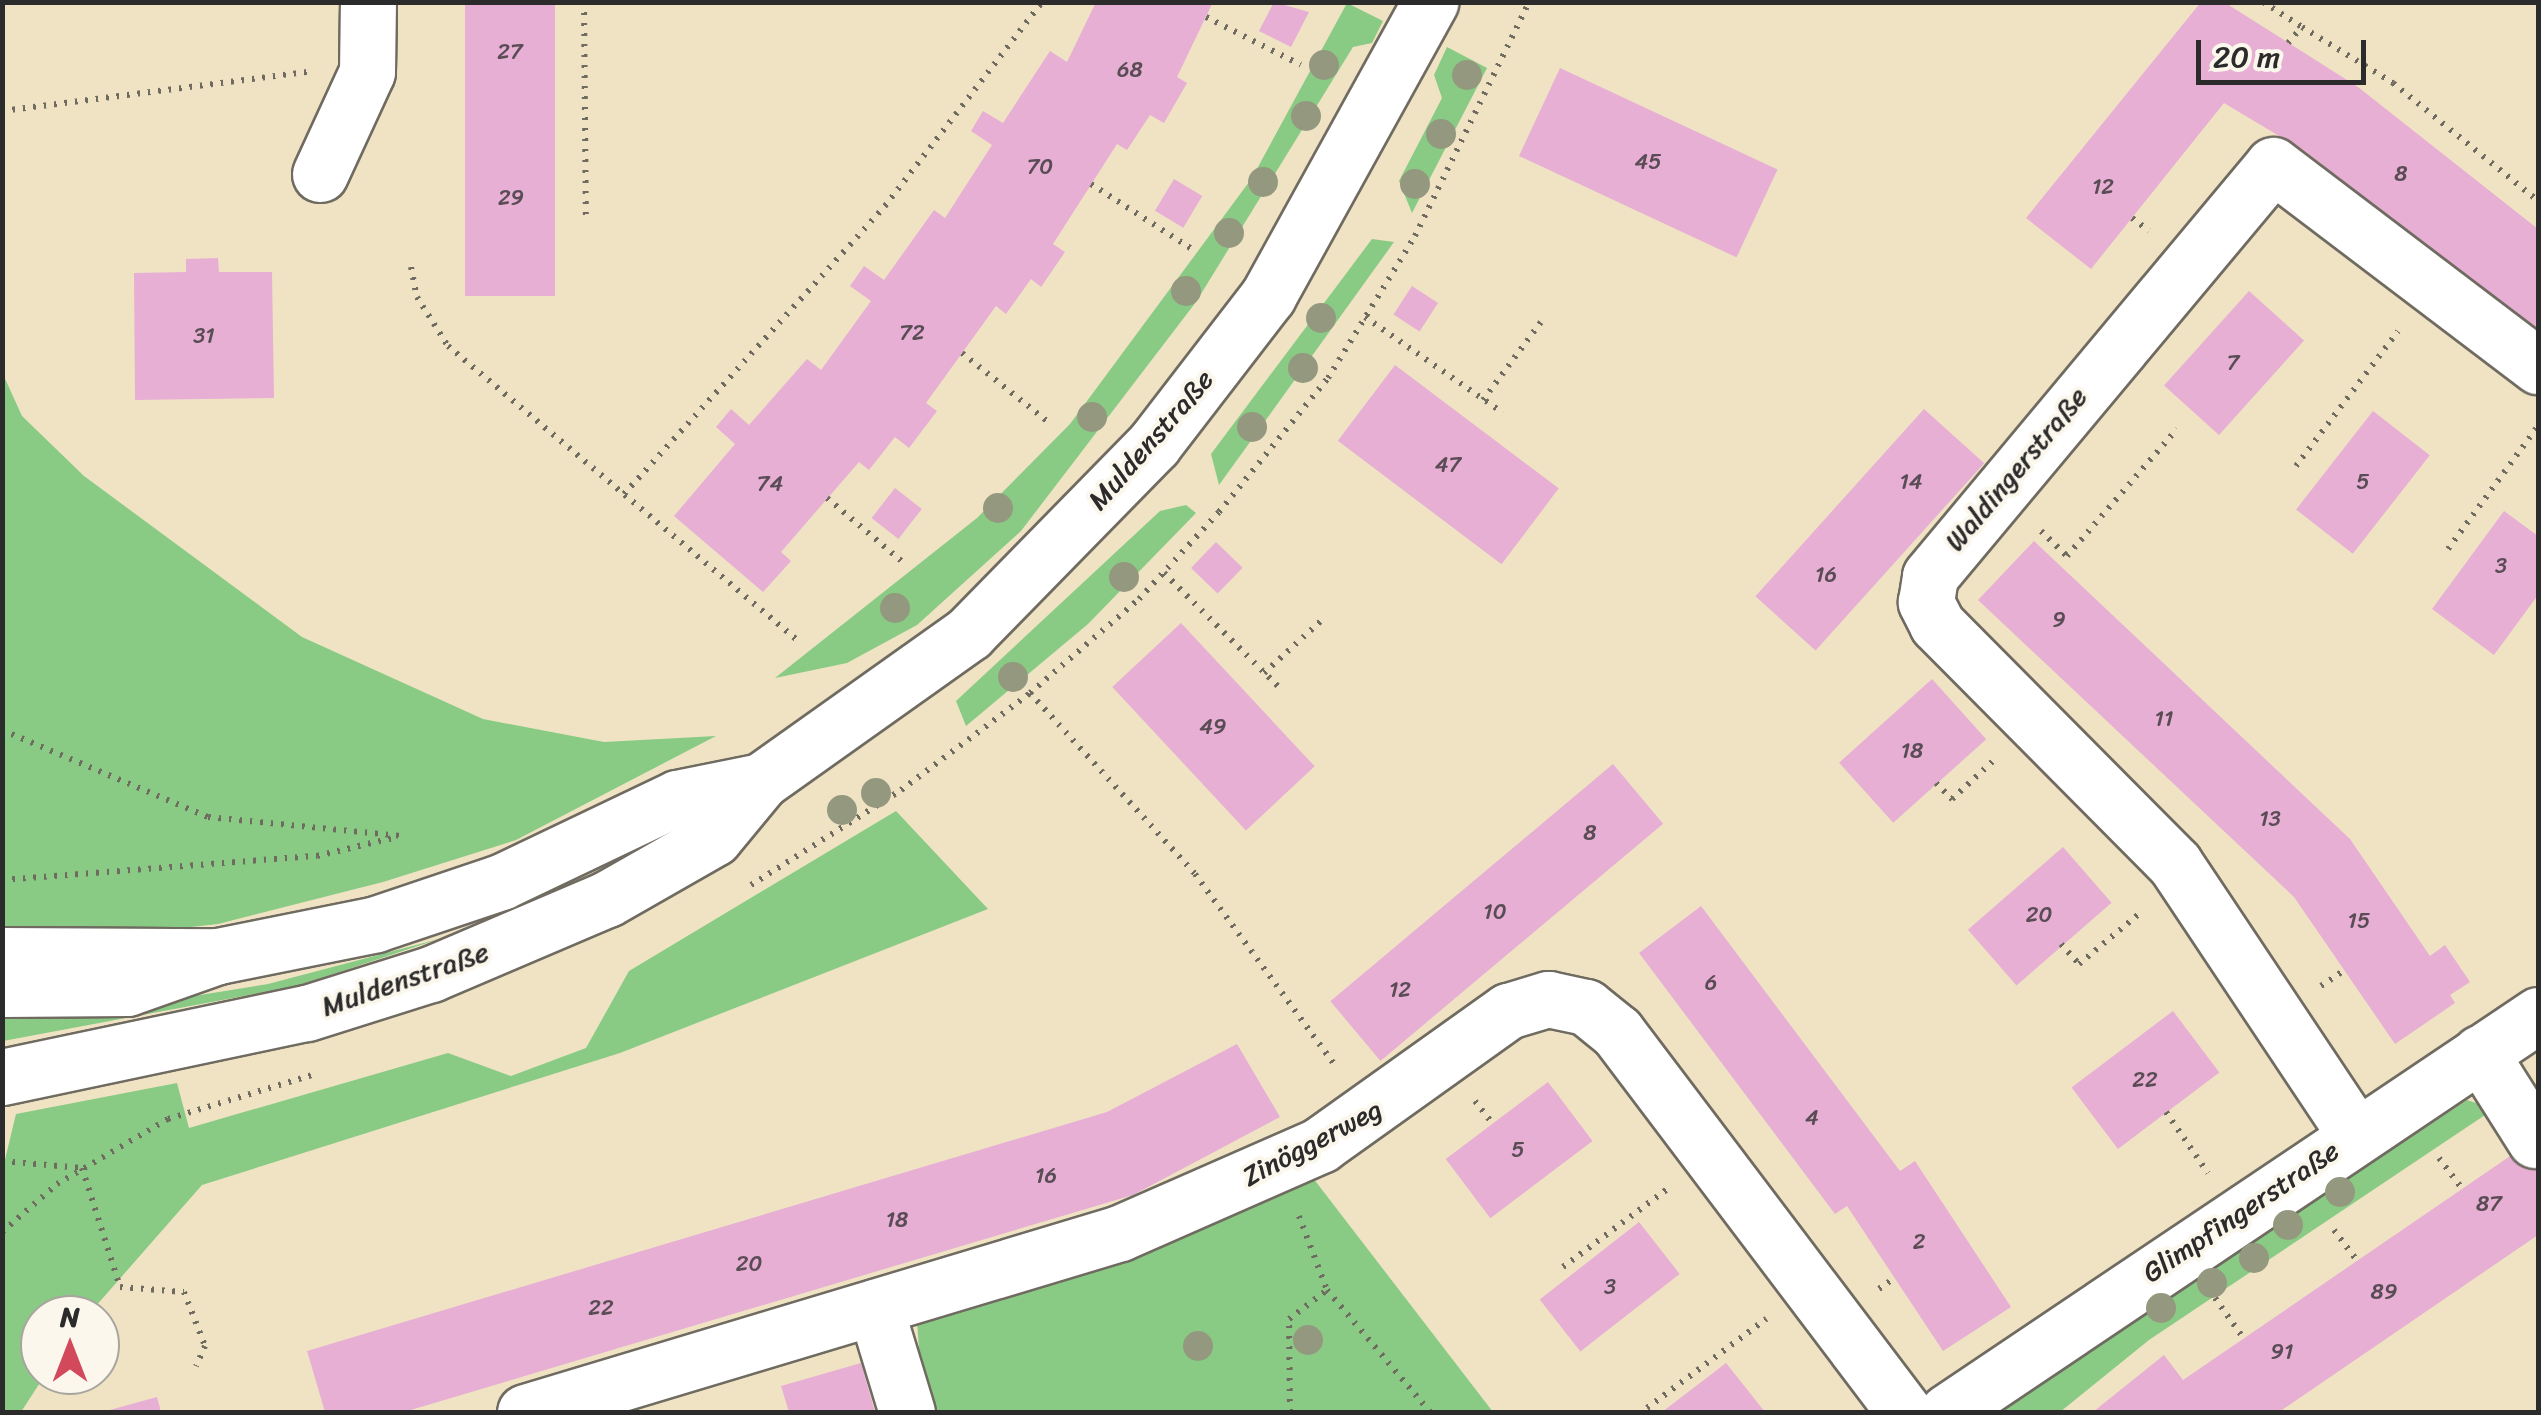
<!DOCTYPE html>
<meta charset="utf-8">
<style>
body{margin:0}
#map{position:relative;width:2541px;height:1415px;overflow:hidden;background:#efe3c4;font-family:Sriracha,sans-serif}
div>[style]{position:absolute}
[style*='--x']{left:calc(var(--x)*1px);top:calc(var(--y)*1px);width:calc(var(--w)*1px);rotate:calc(var(--a)*1deg)}
.green>*{inset:0;background:#89cb84}
.building>*{inset:0;background:#e7afd4;transform-origin:0 0}
.path>*{height:6px;margin-top:-3px;transform-origin:0;background:repeating-linear-gradient(90deg,#706b61 0 2.5px,transparent 0 10.5px)}
.roads{filter:drop-shadow(2px 0 #706b61) drop-shadow(-2px 0 #706b61) drop-shadow(0 2px #706b61) drop-shadow(0 -2px #706b61)}
.street>*{height:55px;margin:-27.5px;padding:0 27.5px;transform-origin:27.5px;border-radius:27.5px;background:#fff}
.secondary>*{height:55px;margin:-27.5px;padding:0 27.5px;transform-origin:27.5px;border-radius:27.5px;background:#fff}
.highway>*{height:55px;margin:-27.5px;padding:0 27.5px;transform-origin:27.5px;border-radius:27.5px;background:#fff}
.trees>*{width:30px;height:30px;margin:-15px;border-radius:50%;background:#93987f}
span{translate:-50% -50%;white-space:nowrap;text-align:center;line-height:1.15;-webkit-text-stroke:8px #fbf7ec;paint-order:stroke}
.number-label{font-size:22px;color:#5a4c55}
.number-label span{-webkit-text-stroke-width:0}
.street-label{font-size:28px;color:#2b2b2b}
.frame{position:absolute;inset:0;border:5px solid #2b2b2b;pointer-events:none}
.north{position:absolute;left:20px;top:1295px;width:100px;height:100px;box-sizing:border-box;background:#fbf7ec;border:2px solid #a8a59f;border-radius:50%;rotate:0deg;font-size:28px;font-weight:700;line-height:40px;text-align:center;color:#2b2b2b}
.north::after{content:'';display:block;margin:auto;width:35px;height:45px;background:#d1495b;clip-path:polygon(50% 0,100% 100%,50% 72%,0 100%)}
.scale{position:absolute;left:2196px;top:40px;width:170px;height:45px;box-sizing:border-box;border:5px solid #2b2b2b;border-top:0;padding-left:12px;font-size:30px;line-height:35px;white-space:nowrap;color:#2b2b2b;-webkit-text-stroke:8px #fbf7ec;paint-order:stroke}
</style>
<div id="map">
<div class="green">
<i style="clip-path:polygon(1347px 3px,1383px 21px,1372px 43px,1353px 47px,1196px 302px,1021px 531px,917px 625px,847px 663px,775px 678px,977px 518px,1070px 424px,1252px 178px)"></i>
<i style="clip-path:polygon(1447px 47px,1487px 68px,1412px 213px,1399px 181px,1442px 98px,1434px 75px)"></i>
<i style="clip-path:polygon(1372px 239px,1394px 242px,1219px 485px,1211px 454px)"></i>
<i style="clip-path:polygon(2px 372px,22px 416px,84px 476px,302px 637px,483px 719px,604px 742px,716px 736px,516px 840px,383px 882px,218px 924px,73px 940px,2px 928px)"></i>
<i style="clip-path:polygon(1186px 505px,1196px 513px,1088px 624px,966px 726px,956px 701px,1160px 511px)"></i>
<i style="clip-path:polygon(896px 811px,988px 909px,620px 1053px,202px 1185px,88px 1315px,40px 1315px,45px 1375px,21px 1412px,3px 1412px,2px 1172px,16px 1114px,177px 1083px,189px 1128px,448px 1053px,511px 1076px,586px 1048px,629px 971px)"></i>
<i style="clip-path:polygon(439px 939px,297px 986px,3px 1041px,3px 1007px,132px 1006px,268px 984px)"></i>
<i style="clip-path:polygon(2467px 1100px,2494px 1109px,2149px 1340px,2060px 1412px,1995px 1412px)"></i>
<i style="clip-path:polygon(1313px 1178px,1493px 1412px,924px 1412px,917px 1322px,1140px 1254px)"></i>
</div>
<div class="building">
<i style="left:465px;top:2px;width:90px;height:294px"></i>
<i style="clip-path:polygon(1096px 2px,1213px 2px,1177px 77px,1187px 83px,1164px 123px,1150px 115px,1127px 150px,1117px 144px,1053px 244px,1065px 252px,1041px 287px,1031px 279px,1006px 314px,996px 306px,926px 403px,937px 411px,909px 448px,895px 437px,869px 470px,859px 462px,781px 552px,791px 561px,763px 592px,674px 516px,735px 444px,716px 427px,731px 409px,749px 425px,807px 359px,821px 370px,871px 301px,850px 286px,864px 266px,884px 280px,934px 210px,945px 218px,992px 145px,971px 131px,983px 111px,1003px 123px,1050px 51px,1067px 62px)"></i>
<i style="clip-path:polygon(1274px 2px,1309px 12px,1291px 47px,1259px 31px)"></i>
<i style="clip-path:polygon(2201px 2px,2224px 2px,2358px 87px,2538px 229px,2538px 336px,2306px 152px,2224px 103px,2091px 269px,2026px 218px)"></i>
<i style="left:1560px;top:68px;width:240px;height:97px;rotate:25deg"></i>
<i style="left:1174px;top:179px;width:33px;height:37px;rotate:31deg"></i>
<i style="clip-path:polygon(218px 258px,219px 272px,272px 272px,274px 398px,135px 400px,134px 273px,186px 272px,186px 259px)"></i>
<i style="left:1412px;top:286px;width:31px;height:34px;rotate:33deg"></i>
<i style="left:2249px;top:291px;width:74px;height:127px;rotate:42deg"></i>
<i style="left:1395px;top:365px;width:205px;height:95px;rotate:37deg"></i>
<i style="left:1924px;top:409px;width:81px;height:252px;rotate:42deg"></i>
<i style="left:2373px;top:411px;width:72px;height:125px;rotate:38deg"></i>
<i style="left:895px;top:488px;width:34px;height:38px;rotate:38deg"></i>
<i style="clip-path:polygon(2504px 511px,2538px 536px,2538px 595px,2494px 655px,2432px 609px)"></i>
<i style="clip-path:polygon(2034px 541px,2350px 839px,2430px 956px,2445px 945px,2470px 982px,2450px 995px,2455px 1003px,2395px 1044px,2294px 897px,1978px 600px)"></i>
<i style="left:1216px;top:542px;width:37px;height:36px;rotate:44deg"></i>
<i style="left:1181px;top:623px;width:196px;height:94px;rotate:47deg"></i>
<i style="left:1932px;top:679px;width:81px;height:125px;rotate:48deg"></i>
<i style="left:1613px;top:764px;width:78px;height:369px;rotate:50deg"></i>
<i style="left:2063px;top:847px;width:74px;height:126px;rotate:49deg"></i>
<i style="clip-path:polygon(1701px 906px,1900px 1171px,1915px 1161px,2011px 1307px,1943px 1351px,1847px 1206px,1835px 1214px,1639px 953px)"></i>
<i style="left:2173px;top:1011px;width:77px;height:127px;rotate:53deg"></i>
<i style="clip-path:polygon(1237px 1044px,1280px 1117px,1133px 1195px,404px 1412px,325px 1412px,307px 1351px,1107px 1112px)"></i>
<i style="left:1548px;top:1082px;width:74px;height:128px;rotate:53deg"></i>
<i style="clip-path:polygon(2538px 1137px,2538px 1235px,2279px 1412px,2093px 1412px,2164px 1355px,2183px 1380px)"></i>
<i style="left:1639px;top:1222px;width:66px;height:126px;rotate:52deg"></i>
<i style="clip-path:polygon(861px 1363px,875px 1412px,789px 1412px,781px 1386px)"></i>
<i style="clip-path:polygon(1726px 1363px,1765px 1412px,1662px 1412px)"></i>
<i style="clip-path:polygon(157px 1397px,161px 1412px,106px 1412px,106px 1411px)"></i>
</div>
<div class="path">
<i style="--x:584;--y:2;--w:214;--a:89.5"></i>
<i style="--x:2263;--y:2;--w:46;--a:32.7"></i>
<i style="--x:1206;--y:17;--w:106;--a:26.8"></i>
<i style="--x:2288;--y:43;--w:21;--a:-49"></i>
<i style="--x:2302;--y:27;--w:107;--a:31.6"></i>
<i style="--x:2393;--y:83;--w:187;--a:39.1"></i>
<i style="--x:2;--y:111;--w:308;--a:-7.3"></i>
<i style="--x:1091;--y:184;--w:120;--a:32.8"></i>
<i style="--x:2132;--y:218;--w:21;--a:37"></i>
<i style="--x:411;--y:267;--w:31;--a:79"></i>
<i style="--x:417;--y:297;--w:58;--a:57.7"></i>
<i style="--x:448;--y:346;--w:459;--a:40.1"></i>
<i style="--x:1365;--y:317;--w:168;--a:34.8"></i>
<i style="--x:962;--y:353;--w:110;--a:38.7"></i>
<i style="--x:1483;--y:400;--w:97;--a:-53.4"></i>
<i style="--x:2296;--y:466;--w:169;--a:-52.9"></i>
<i style="--x:624;--y:494;--w:389;--a:-47.8"></i>
<i style="--x:885;--y:206;--w:257;--a:-52.4"></i>
<i style="--x:827;--y:498;--w:101;--a:40.2"></i>
<i style="--x:2041;--y:531;--w:36;--a:44"></i>
<i style="--x:2067;--y:556;--w:168;--a:-49.1"></i>
<i style="--x:2448;--y:549;--w:152;--a:-53.8"></i>
<i style="--x:1164;--y:573;--w:163;--a:44.8"></i>
<i style="--x:1264;--y:673;--w:80;--a:-42.5"></i>
<i style="--x:1030;--y:693;--w:245;--a:47.6"></i>
<i style="--x:1195;--y:874;--w:239;--a:53.8"></i>
<i style="--x:2;--y:730;--w:224;--a:22.9"></i>
<i style="--x:208;--y:817;--w:196;--a:5.6"></i>
<i style="--x:1936;--y:783;--w:23;--a:45"></i>
<i style="--x:1952;--y:799;--w:56;--a:-42.8"></i>
<i style="--x:2;--y:880;--w:316;--a:-4.4"></i>
<i style="--x:317;--y:856;--w:82;--a:-13.4"></i>
<i style="--x:751;--y:885;--w:178;--a:-32.3"></i>
<i style="--x:901;--y:790;--w:161;--a:-36.9"></i>
<i style="--x:1030;--y:693;--w:144;--a:-40.8"></i>
<i style="--x:1139;--y:599;--w:118;--a:-47.4"></i>
<i style="--x:1219;--y:512;--w:173;--a:-50.9"></i>
<i style="--x:1328;--y:378;--w:167;--a:-58.5"></i>
<i style="--x:1415;--y:236;--w:260;--a:-64"></i>
<i style="--x:2061;--y:944;--w:27;--a:48"></i>
<i style="--x:2079;--y:964;--w:80;--a:-39.9"></i>
<i style="--x:2321;--y:986;--w:29;--a:-34"></i>
<i style="--x:1475;--y:1101;--w:29;--a:52"></i>
<i style="--x:2166;--y:1112;--w:74;--a:55.5"></i>
<i style="--x:2439;--y:1158;--w:39;--a:53"></i>
<i style="--x:2;--y:1161;--w:80;--a:5"></i>
<i style="--x:82;--y:1168;--w:125;--a:72.3"></i>
<i style="--x:120;--y:1287;--w:64;--a:4.5"></i>
<i style="--x:184;--y:1292;--w:58;--a:68.7"></i>
<i style="--x:205;--y:1346;--w:22;--a:114"></i>
<i style="--x:1299;--y:1216;--w:79;--a:69.3"></i>
<i style="--x:1327;--y:1290;--w:160;--a:49.8"></i>
<i style="--x:2334;--y:1230;--w:39;--a:53"></i>
<i style="--x:2;--y:1232;--w:73;--a:-41.1"></i>
<i style="--x:57;--y:1184;--w:129;--a:-30.4"></i>
<i style="--x:168;--y:1119;--w:157;--a:-17"></i>
<i style="--x:1563;--y:1267;--w:129;--a:-36.8"></i>
<i style="--x:1879;--y:1289;--w:19;--a:-36"></i>
<i style="--x:2215;--y:1298;--w:50;--a:54.7"></i>
<i style="--x:1647;--y:1408;--w:149;--a:-36.8"></i>
<i style="--x:1290;--y:1412;--w:93;--a:-90.6"></i>
<i style="--x:1289;--y:1319;--w:48;--a:-37.3"></i>
</div>
<div class="roads">
<div class="street">
<i style="--x:320;--y:174;--w:112;--a:-65.3"></i>
<i style="--x:367;--y:72;--w:70;--a:-89.2"></i>
<i style="--x:2480;--y:1053;--w:103;--a:57.7"></i>
<i style="--x:2355;--y:1134;--w:324;--a:-123.7"></i>
<i style="--x:2175;--y:864;--w:338;--a:-134.8"></i>
<i style="--x:1937;--y:624;--w:25;--a:-117"></i>
<i style="--x:1926;--y:602;--w:26;--a:-81"></i>
<i style="--x:1930;--y:576;--w:535;--a:-50.15"></i>
<i style="--x:2273;--y:165;--w:333;--a:37.2"></i>
<i style="--x:875;--y:1307;--w:110;--a:73.1"></i>
<i style="--x:525;--y:1412;--w:621;--a:-16.74"></i>
<i style="--x:1120;--y:1233;--w:219;--a:-23.7"></i>
<i style="--x:1320;--y:1145;--w:231;--a:-35.5"></i>
<i style="--x:1508;--y:1011;--w:42;--a:-16.7"></i>
<i style="--x:1548;--y:999;--w:39;--a:12"></i>
<i style="--x:1586;--y:1007;--w:40;--a:39"></i>
<i style="--x:1617;--y:1032;--w:476;--a:52.9"></i>
<i style="--x:1947;--y:1412;--w:712;--a:-33.89"></i>
</div>
<div class="secondary">
<i style="--x:2;--y:989;--w:125;--a:-0.5"></i>
<i style="--x:127;--y:988;--w:96;--a:-19.4"></i>
<i style="--x:218;--y:956;--w:161;--a:-11.4"></i>
<i style="--x:376;--y:924;--w:132;--a:-18.6"></i>
<i style="--x:501;--y:882;--w:195;--a:-25.5"></i>
<i style="--x:677;--y:798;--w:86;--a:-11.4"></i>
<i style="--x:2;--y:1077;--w:312;--a:-11.9"></i>
<i style="--x:307;--y:1013;--w:130;--a:-17.5"></i>
<i style="--x:431;--y:974;--w:191;--a:-23.1"></i>
<i style="--x:607;--y:899;--w:123;--a:-29.7"></i>
<i style="--x:714;--y:838;--w:74;--a:-50.5"></i>
<i style="--x:761;--y:781;--w:255;--a:-35.4"></i>
<i style="--x:969;--y:633;--w:264;--a:-45.6"></i>
<i style="--x:1154;--y:444;--w:187;--a:-52.4"></i>
<i style="--x:1268;--y:296;--w:336;--a:-61.1"></i>
</div>
<div class="highway">
<i style="--x:2;--y:955;--w:216;--a:0.3"></i>
</div>
</div>
<div class="trees">
<i style="left:1324px;top:65px"></i>
<i style="left:1467px;top:75px"></i>
<i style="left:1306px;top:116px"></i>
<i style="left:1441px;top:134px"></i>
<i style="left:1263px;top:182px"></i>
<i style="left:1415px;top:184px"></i>
<i style="left:1229px;top:233px"></i>
<i style="left:1186px;top:291px"></i>
<i style="left:1321px;top:318px"></i>
<i style="left:1303px;top:368px"></i>
<i style="left:1092px;top:417px"></i>
<i style="left:1252px;top:427px"></i>
<i style="left:998px;top:508px"></i>
<i style="left:1124px;top:577px"></i>
<i style="left:895px;top:608px"></i>
<i style="left:1013px;top:677px"></i>
<i style="left:876px;top:793px"></i>
<i style="left:842px;top:810px"></i>
<i style="left:2340px;top:1192px"></i>
<i style="left:2288px;top:1225px"></i>
<i style="left:2254px;top:1258px"></i>
<i style="left:2212px;top:1283px"></i>
<i style="left:2161px;top:1308px"></i>
<i style="left:1308px;top:1340px"></i>
<i style="left:1198px;top:1346px"></i>
</div>
<div class="number-label">
<span style="left:510px;top:52px">27</span>
<span style="left:1130px;top:70px">68</span>
<span style="left:1648px;top:162px">45</span>
<span style="left:1040px;top:167px">70</span>
<span style="left:2401px;top:174px">8</span>
<span style="left:2103px;top:187px">12</span>
<span style="left:511px;top:198px">29</span>
<span style="left:912px;top:333px">72</span>
<span style="left:204px;top:336px">31</span>
<span style="left:2233px;top:363px">7</span>
<span style="left:1448px;top:465px">47</span>
<span style="left:1911px;top:482px">14</span>
<span style="left:2363px;top:482px">5</span>
<span style="left:770px;top:484px">74</span>
<span style="left:2501px;top:566px">3</span>
<span style="left:1826px;top:575px">16</span>
<span style="left:2059px;top:620px">9</span>
<span style="left:2164px;top:719px">11</span>
<span style="left:1213px;top:727px">49</span>
<span style="left:1912px;top:751px">18</span>
<span style="left:2270px;top:819px">13</span>
<span style="left:1590px;top:833px">8</span>
<span style="left:1495px;top:912px">10</span>
<span style="left:2039px;top:915px">20</span>
<span style="left:2359px;top:921px">15</span>
<span style="left:1711px;top:983px">6</span>
<span style="left:1400px;top:990px">12</span>
<span style="left:2145px;top:1080px">22</span>
<span style="left:1812px;top:1118px">4</span>
<span style="left:1518px;top:1150px">5</span>
<span style="left:1046px;top:1176px">16</span>
<span style="left:2489px;top:1204px">87</span>
<span style="left:897px;top:1220px">18</span>
<span style="left:1919px;top:1242px">2</span>
<span style="left:749px;top:1264px">20</span>
<span style="left:1610px;top:1287px">3</span>
<span style="left:2384px;top:1292px">89</span>
<span style="left:601px;top:1308px">22</span>
<span style="left:2282px;top:1352px">91</span>
</div>
<div class="street-label">
<span style="left:1151px;top:440px;rotate:-49deg">Muldenstraße</span>
<span style="left:2016px;top:469px;rotate:-50deg">Waldingerstraße</span>
<span style="left:405px;top:979px;rotate:-19deg">Muldenstraße</span>
<span style="left:1312px;top:1143px;rotate:-28deg">Zinöggerweg</span>
<span style="left:2241px;top:1212px;rotate:-34deg">Glimpfingerstraße</span>
</div>
<div class="frame"></div>
<div class="north">N</div>
<div class="scale">20 m</div>
</div>
